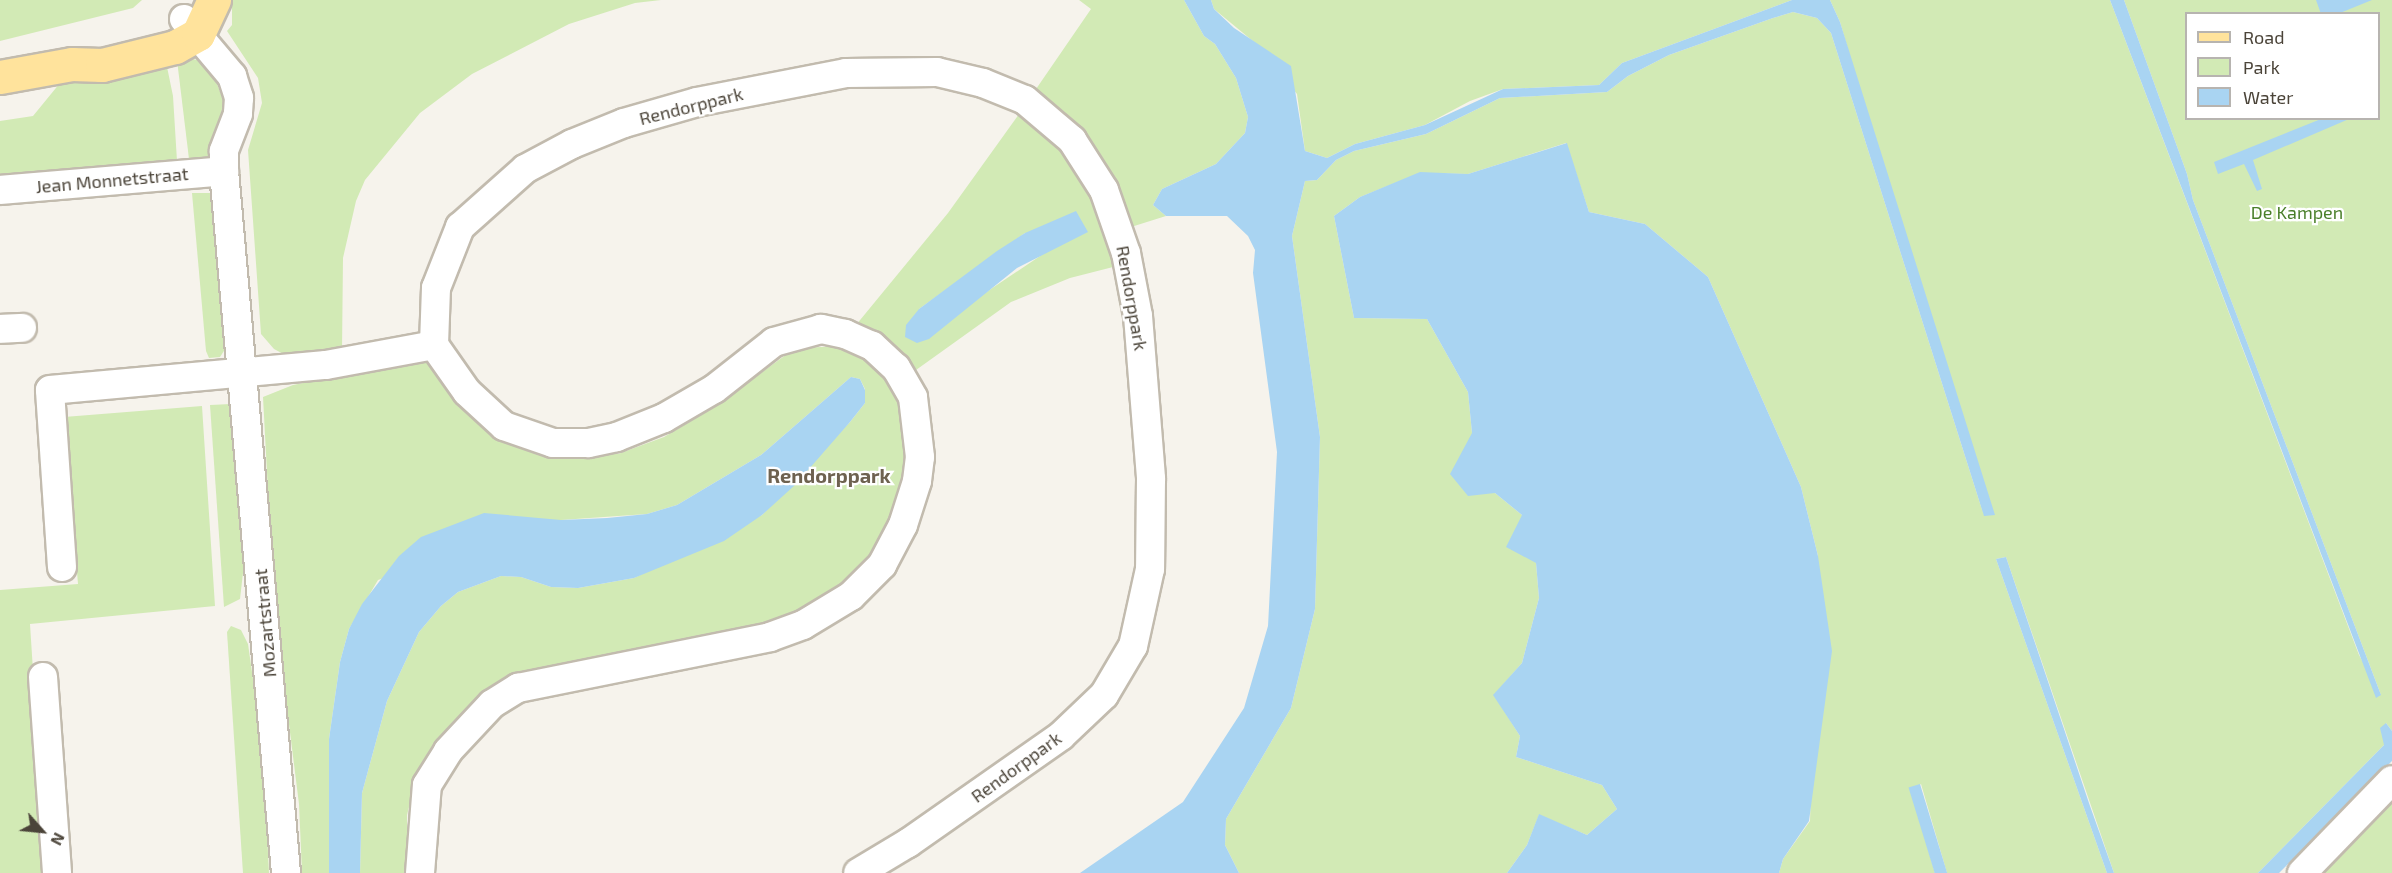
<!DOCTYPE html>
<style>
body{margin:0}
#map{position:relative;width:2392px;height:873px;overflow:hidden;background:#f6f3ec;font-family:"Exo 2",sans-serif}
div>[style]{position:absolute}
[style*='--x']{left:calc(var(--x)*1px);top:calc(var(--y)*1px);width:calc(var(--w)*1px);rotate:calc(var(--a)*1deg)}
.green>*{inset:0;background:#d2eab5}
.water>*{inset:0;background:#a9d4f2;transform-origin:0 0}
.roads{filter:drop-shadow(2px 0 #c2bbae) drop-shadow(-2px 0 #c2bbae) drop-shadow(0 2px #c2bbae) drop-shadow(0 -2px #c2bbae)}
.minor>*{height:28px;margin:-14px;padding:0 14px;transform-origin:14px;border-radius:14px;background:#fff}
.major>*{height:33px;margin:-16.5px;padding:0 16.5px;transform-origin:16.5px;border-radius:16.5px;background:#ffe39c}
span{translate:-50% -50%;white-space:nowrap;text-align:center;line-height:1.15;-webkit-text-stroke:4.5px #fff;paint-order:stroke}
.street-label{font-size:18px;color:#4b4439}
.park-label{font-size:18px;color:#4a7f2a}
.neighbourhood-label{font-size:20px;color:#6e6250;font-weight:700}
.legend{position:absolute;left:2185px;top:12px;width:195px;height:108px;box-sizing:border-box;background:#fff;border:2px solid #b7b4b0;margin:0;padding:8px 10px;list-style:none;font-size:18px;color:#4b4439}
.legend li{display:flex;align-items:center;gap:12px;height:30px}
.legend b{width:30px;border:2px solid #b7b4b0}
.north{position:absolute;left:12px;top:801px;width:60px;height:60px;-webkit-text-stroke:4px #fff;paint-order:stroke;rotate:117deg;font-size:16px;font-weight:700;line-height:24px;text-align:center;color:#4b4439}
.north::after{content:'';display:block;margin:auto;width:21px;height:27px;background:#4b4439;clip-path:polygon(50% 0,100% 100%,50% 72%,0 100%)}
</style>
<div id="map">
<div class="green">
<i style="clip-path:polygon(0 0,142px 0,133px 8px,0 41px)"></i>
<i style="clip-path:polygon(232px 0,661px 0,635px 3px,569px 24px,472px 74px,420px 113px,365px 180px,356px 201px,343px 258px,342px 351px,291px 358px,274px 349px,261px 334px,248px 150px,262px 103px,258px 78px,227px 31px,232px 25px)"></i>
<i style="clip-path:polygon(1079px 0,1184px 0,1204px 36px,1215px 44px,1236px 78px,1248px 117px,1245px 133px,1216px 164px,1162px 189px,1153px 205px,1166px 216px,1131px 227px,1113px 184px,1076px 125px,1034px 92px,1091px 9px)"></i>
<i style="clip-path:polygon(1211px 0,1792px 0,1622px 63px,1599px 85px,1503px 89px,1470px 101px,1425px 125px,1355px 144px,1327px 158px,1305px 151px,1297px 94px,1254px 42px,1214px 9px)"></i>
<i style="clip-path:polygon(evenodd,1830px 0,2110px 0,2359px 655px,2381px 695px,2193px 200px,2187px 174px,2124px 0,2392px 0,2392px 731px,2386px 723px,2384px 745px,2258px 873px,2114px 873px,2006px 557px,1996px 559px,2107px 873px,1947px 873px,1921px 784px,1911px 791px,1935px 873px,1779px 873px,1783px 859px,1810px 821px,1818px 556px,1801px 487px,1708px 277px,1645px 224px,1589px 212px,1566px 143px,1468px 174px,1420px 173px,1360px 197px,1334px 216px,1354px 318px,1427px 319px,1468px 392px,1472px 433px,1495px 493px,1522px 515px,1536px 563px,1539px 598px,1522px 663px,1494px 695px,1520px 736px,1516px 757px,1602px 785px,1617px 809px,1587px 835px,1539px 815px,1527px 845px,1507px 873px,1239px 873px,1225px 845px,1226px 819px,1291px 708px,1315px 609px,1320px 437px,1292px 236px,1305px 181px,1317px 180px,1336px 160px,1354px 151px,1426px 134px,1500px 98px,1607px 92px,1628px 76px,1669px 55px,1773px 18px,1793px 12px,1817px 18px,1831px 33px,1984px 516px,1840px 22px,1830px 0,2186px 14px,2378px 14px,2378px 118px,2186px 118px,2186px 14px)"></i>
<i style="clip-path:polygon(188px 58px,197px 60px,216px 81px,224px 102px,210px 156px,189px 159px,177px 60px)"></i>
<i style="clip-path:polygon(166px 62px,173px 96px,177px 161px,0 175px,0 121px,33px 116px,60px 83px)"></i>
<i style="clip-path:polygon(evenodd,1019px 114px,1054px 137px,1090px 190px,1117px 266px,1070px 278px,1011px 302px,916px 370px,894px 348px,856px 325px,948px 213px,1019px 114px,1025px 233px,1049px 250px,982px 295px,919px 309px,1025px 233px)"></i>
<i style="clip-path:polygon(192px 193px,211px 193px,216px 199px,231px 340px,220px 357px,209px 358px,206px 351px)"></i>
<i style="clip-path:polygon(841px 346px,881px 364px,910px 419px,906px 496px,858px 579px,790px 620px,537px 673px,439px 745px,418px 771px,407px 815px,408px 873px,360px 873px,362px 793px,387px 701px,419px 632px,441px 606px,458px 592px,501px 576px,521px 577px,551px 587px,578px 588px,634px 578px,762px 515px,850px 422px,865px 403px,865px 389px,860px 379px,851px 377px,761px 455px,677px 505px,647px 514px,561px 520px,378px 580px,349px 629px,340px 662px,329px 739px,329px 873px,302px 873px,299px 804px,274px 605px,263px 397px,293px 385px,416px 361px,433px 362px,575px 454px,618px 454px,664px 437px,713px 408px,787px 354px,801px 348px)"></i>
<i style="clip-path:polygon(231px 404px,244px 564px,240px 599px,224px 607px,210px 405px)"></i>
<i style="clip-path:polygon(202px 406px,215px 606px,30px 624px,46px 873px,0 873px,0 590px,78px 584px,64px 417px)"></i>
<i style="clip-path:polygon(231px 626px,241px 630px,248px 644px,253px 679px,263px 750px,269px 873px,243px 873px,227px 632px)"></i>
<i style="clip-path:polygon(2392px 803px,2392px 873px,2324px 873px,2384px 811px)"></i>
</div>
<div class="water">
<i style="clip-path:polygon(1184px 0,1211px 0,1214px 9px,1234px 28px,1291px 66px,1305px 151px,1327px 158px,1355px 144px,1425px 125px,1503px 89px,1599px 85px,1622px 63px,1792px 0,1830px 0,1840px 22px,1995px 515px,1984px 516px,1831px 33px,1817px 18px,1793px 12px,1773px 18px,1669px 55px,1628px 76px,1607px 92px,1500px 98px,1426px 134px,1354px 151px,1336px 160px,1317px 180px,1305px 181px,1292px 236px,1320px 437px,1315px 609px,1291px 708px,1226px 819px,1225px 845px,1239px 873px,1080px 873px,1183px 802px,1244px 708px,1268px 626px,1277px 452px,1253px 273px,1255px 250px,1248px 236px,1227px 216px,1166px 216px,1153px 205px,1162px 189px,1216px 164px,1245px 133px,1248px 117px,1236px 78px,1215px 44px,1204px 36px)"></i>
<i style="clip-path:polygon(2110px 0,2124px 0,2187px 174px,2193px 200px,2381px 695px,2376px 698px)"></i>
<i style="clip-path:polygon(2316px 0,2372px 0,2340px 13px,2321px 14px)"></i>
<i style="clip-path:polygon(2321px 119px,2349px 119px,2253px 160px,2262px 189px,2257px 191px,2244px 164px,2218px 174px,2214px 162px)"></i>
<i style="clip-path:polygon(1567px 143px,1589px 212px,1645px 224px,1708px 277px,1801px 487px,1818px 556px,1832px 651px,1809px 821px,1783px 859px,1779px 873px,1507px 873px,1527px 845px,1539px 814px,1587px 835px,1617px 809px,1602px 785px,1516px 757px,1520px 736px,1493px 695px,1522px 663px,1539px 598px,1536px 563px,1506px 547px,1522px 515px,1495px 493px,1468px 496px,1450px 474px,1472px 433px,1468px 392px,1427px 319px,1354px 318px,1334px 216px,1360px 197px,1420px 172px,1468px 174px)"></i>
<i style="clip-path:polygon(1076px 211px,1088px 232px,1017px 268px,929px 339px,917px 343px,905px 337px,906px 325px,919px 309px,997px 251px,1025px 233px)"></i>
<i style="clip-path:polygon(851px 377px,860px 379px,865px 390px,865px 403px,850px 422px,795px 485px,762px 515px,724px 541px,634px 578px,578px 588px,551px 587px,521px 577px,501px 576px,458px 592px,441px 606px,419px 632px,387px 701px,362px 793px,360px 873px,329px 873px,329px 739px,340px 662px,349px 629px,362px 604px,399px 556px,421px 537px,484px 513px,561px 520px,607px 518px,647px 514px,677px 505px,761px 455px)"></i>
<i style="clip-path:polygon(2006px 557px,2090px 806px,2114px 873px,2107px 873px,1996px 559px)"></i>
<i style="clip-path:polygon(2386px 723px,2392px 731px,2392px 761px,2279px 873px,2258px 873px,2384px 745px,2380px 728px)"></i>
<i style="left:1920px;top:784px;width:93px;height:12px;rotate:73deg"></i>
</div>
<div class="roads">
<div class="minor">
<i style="--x:184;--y:19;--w:75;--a:49.9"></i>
<i style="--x:232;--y:76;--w:23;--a:72"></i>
<i style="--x:239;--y:98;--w:16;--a:94"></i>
<i style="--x:238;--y:114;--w:40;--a:111"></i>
<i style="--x:224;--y:151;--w:20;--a:90"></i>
<i style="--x:224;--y:171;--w:705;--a:84.95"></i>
<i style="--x:0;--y:190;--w:225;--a:-4.8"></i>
<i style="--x:0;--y:329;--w:22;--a:-3"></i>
<i style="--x:62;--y:567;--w:177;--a:-93.9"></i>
<i style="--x:50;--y:390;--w:277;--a:-5.2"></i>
<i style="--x:326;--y:365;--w:110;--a:-10.5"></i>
<i style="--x:43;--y:677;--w:196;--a:85.9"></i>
<i style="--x:420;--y:873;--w:88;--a:-85.5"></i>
<i style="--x:427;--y:785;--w:40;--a:-58"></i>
<i style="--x:448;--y:751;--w:64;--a:-46.9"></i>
<i style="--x:492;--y:704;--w:31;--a:-32"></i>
<i style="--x:518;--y:688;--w:257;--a:-11.4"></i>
<i style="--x:770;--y:637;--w:35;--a:-20"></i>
<i style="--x:803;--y:625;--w:56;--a:-31.1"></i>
<i style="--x:851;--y:596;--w:44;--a:-45"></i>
<i style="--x:882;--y:565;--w:45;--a:-62.3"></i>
<i style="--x:903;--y:525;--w:46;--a:-72.3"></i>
<i style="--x:917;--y:481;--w:24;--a:-83"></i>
<i style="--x:920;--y:457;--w:60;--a:-96.7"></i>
<i style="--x:913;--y:397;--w:34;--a:-120"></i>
<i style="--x:896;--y:368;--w:33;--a:-137"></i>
<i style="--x:872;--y:346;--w:30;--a:-156"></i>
<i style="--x:845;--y:334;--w:25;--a:-168"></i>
<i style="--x:821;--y:329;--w:49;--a:164.5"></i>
<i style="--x:774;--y:342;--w:76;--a:141.9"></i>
<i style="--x:714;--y:389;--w:58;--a:149.9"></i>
<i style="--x:664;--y:418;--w:51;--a:158"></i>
<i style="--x:617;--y:437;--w:30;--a:168"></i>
<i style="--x:588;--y:443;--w:35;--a:180"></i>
<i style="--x:553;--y:443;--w:52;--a:-160.9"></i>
<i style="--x:504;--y:426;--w:50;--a:-137.4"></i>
<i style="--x:467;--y:392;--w:57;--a:-125.1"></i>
<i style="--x:434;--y:345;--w:57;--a:-88"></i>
<i style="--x:436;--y:288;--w:66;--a:-68.5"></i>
<i style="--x:460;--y:227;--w:87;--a:-41.7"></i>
<i style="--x:525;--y:169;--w:53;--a:-28"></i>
<i style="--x:572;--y:144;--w:56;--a:-22"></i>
<i style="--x:624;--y:123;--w:76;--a:-16"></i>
<i style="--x:697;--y:102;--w:152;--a:-11"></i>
<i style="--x:846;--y:73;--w:91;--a:-0.6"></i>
<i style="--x:937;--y:72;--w:47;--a:13.4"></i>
<i style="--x:983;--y:83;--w:45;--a:22"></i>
<i style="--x:1025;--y:100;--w:62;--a:40.4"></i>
<i style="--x:1072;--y:140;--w:59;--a:57.4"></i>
<i style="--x:1104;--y:190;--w:67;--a:70.8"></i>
<i style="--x:1126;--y:253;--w:64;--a:79.2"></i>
<i style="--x:1138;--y:316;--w:164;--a:85.4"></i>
<i style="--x:1151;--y:479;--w:90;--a:90.6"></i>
<i style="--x:1150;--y:569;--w:79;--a:102.4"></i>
<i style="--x:1133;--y:646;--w:57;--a:120.6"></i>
<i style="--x:1104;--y:695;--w:59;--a:136.4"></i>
<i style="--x:1061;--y:736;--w:187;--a:145"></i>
<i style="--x:908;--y:843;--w:58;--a:149"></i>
<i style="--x:2302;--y:873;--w:129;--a:-45.9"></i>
</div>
<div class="major">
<i style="--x:0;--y:77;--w:73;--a:-10.2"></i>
<i style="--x:72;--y:64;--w:30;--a:2"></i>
<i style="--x:102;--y:65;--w:75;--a:-13.9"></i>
<i style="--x:175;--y:47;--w:26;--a:-29"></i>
<i style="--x:198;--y:34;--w:38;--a:-65"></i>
</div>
</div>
<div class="street-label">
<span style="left:691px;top:106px;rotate:-14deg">Rendorppark</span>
<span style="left:112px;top:180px;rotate:-5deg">Jean Monnetstraat</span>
<span style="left:1132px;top:298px;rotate:80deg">Rendorppark</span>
<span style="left:265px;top:623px;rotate:-95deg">Mozartstraat</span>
<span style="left:1016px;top:767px;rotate:-36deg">Rendorppark</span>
</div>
<div class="park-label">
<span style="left:2297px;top:212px">De Kampen</span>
</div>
<div class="neighbourhood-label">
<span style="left:829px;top:475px">Rendorppark</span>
</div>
<ul class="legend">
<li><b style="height:8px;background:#ffe39c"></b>Road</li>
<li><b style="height:16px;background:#d2eab5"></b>Park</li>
<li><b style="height:16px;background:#a9d4f2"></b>Water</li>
</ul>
<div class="north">N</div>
</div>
